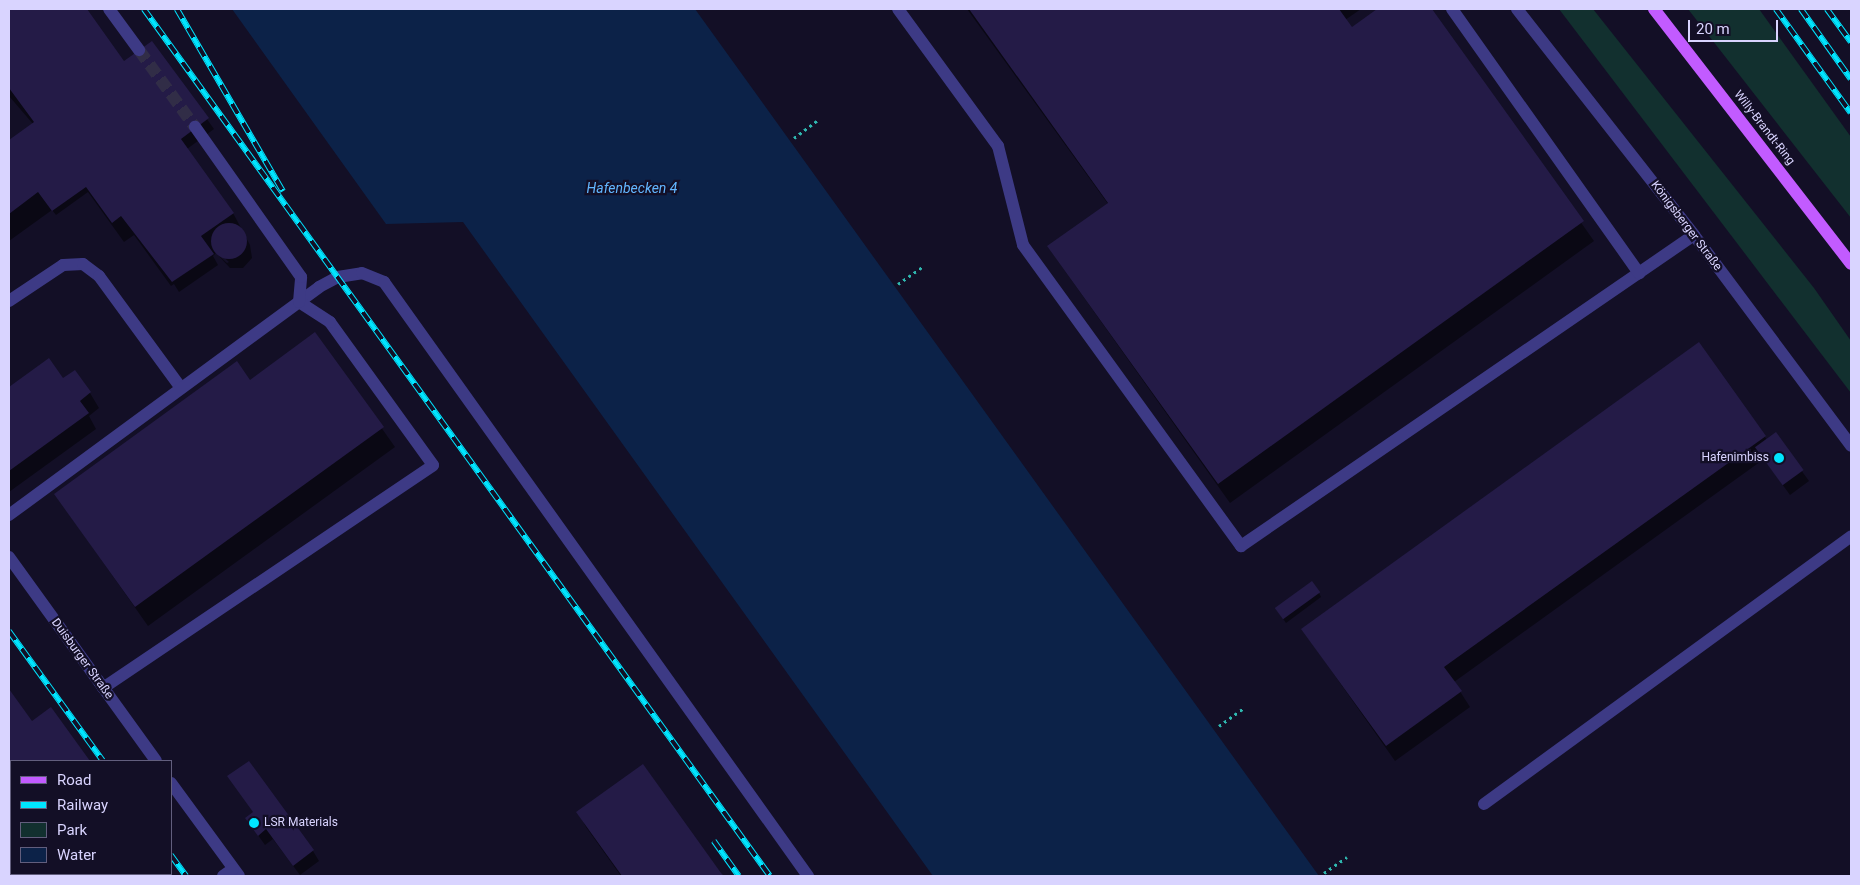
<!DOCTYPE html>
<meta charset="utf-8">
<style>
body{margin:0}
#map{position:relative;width:1860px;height:885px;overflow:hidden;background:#130f26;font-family:Roboto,sans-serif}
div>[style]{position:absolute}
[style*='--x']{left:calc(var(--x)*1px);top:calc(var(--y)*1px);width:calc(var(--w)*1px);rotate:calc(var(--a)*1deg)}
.green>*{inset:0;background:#12302f}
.water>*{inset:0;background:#0c2248}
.shadow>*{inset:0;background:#0007}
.building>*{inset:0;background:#241b47;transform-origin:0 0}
.round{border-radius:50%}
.minor-tunnel>*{height:12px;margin-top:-6px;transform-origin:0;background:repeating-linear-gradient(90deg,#312d47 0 12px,transparent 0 18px)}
.path>*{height:3px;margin-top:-1.5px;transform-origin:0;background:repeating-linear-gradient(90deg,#2fb8b0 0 2.5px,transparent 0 6.5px)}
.minor>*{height:12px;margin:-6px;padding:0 6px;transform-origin:6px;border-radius:6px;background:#3d3a85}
.major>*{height:12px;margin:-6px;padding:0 6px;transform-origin:6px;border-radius:6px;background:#c25bff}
.rail>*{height:5.5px;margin-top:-2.75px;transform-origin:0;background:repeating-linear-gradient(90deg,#130f26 0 11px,#00e5ff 0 22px);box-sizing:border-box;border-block:1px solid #00e5ff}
.dots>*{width:14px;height:14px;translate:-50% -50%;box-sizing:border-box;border:2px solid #130f26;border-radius:50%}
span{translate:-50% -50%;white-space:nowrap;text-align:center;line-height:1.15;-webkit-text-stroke:4.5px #130f26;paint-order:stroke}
.street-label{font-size:12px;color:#d9d4ff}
.poi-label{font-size:12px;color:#d9d4ff}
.right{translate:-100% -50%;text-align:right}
.left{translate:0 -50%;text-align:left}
.water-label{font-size:14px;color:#62b6ff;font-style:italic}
.frame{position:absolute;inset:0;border:10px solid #d9d4ff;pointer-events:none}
.legend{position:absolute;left:10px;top:760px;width:162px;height:115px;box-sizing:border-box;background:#130f26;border:1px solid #625e7d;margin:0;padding:6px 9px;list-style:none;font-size:15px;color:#d9d4ff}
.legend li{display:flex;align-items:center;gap:10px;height:25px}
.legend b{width:25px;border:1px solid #625e7d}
.scale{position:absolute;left:1688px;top:20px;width:90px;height:22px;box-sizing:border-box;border:2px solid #d9d4ff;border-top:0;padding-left:6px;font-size:15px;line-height:18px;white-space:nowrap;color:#d9d4ff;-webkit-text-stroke:4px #130f26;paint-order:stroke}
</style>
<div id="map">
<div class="green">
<i style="clip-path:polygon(1559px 9px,1593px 9px,1814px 288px,1851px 341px,1851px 393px)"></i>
<i style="clip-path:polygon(1688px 9px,1759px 9px,1851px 137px,1851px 218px)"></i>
</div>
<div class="water">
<i style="clip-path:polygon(232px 9px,695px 9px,1319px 876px,933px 876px,463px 222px,386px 224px)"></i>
</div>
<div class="shadow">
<i style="clip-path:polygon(evenodd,9px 9px,85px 9px,124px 63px,152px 42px,214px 129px,187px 149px,233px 213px,250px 245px,252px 258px,243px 268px,230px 268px,216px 253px,213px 256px,218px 265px,179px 292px,174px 284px,171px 286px,134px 235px,124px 242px,88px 192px,56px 215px,52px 210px,9px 241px,9px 141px,33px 124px,9px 96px,9px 9px,218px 252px,229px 262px,227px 263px,218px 255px,218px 252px)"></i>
<i style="clip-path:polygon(967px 9px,1361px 9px,1345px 20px,1352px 28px,1379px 9px,1430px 9px,1594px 241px,1230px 503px,1048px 247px,1108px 204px)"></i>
<i style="clip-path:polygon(315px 334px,395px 447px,148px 626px,55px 494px,250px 382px)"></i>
<i style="clip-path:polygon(1699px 343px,1767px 440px,1775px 434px,1809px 481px,1790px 495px,1764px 459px,1454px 682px,1470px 707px,1395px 761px,1302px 629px)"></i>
<i style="clip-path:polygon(49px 360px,63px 380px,74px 371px,90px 393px,99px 408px,89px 416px,96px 429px,9px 492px,9px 389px)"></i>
<i style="clip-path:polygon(1319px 593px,1321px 597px,1286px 623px,1279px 613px)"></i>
<i style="clip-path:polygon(9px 691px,32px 723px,51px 709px,89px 761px,11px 761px,11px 874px,172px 876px,9px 876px)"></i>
<i style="clip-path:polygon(643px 765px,722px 876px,621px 876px,586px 827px,578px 812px)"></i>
<i style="clip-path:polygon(229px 776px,313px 851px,319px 861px,300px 875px,273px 839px,265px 845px,253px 828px,254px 813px)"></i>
</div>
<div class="building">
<i style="clip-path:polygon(9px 9px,87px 9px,124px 61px,152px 41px,209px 118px,181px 139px,234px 213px,201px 236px,214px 254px,172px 282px,121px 216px,112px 223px,86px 187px,52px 211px,38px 192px,9px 214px,9px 140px,34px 122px,9px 88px)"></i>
<i style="clip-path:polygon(969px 9px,1339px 9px,1352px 27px,1377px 9px,1432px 9px,1584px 221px,1218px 484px,1047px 246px,1108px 203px)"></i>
<i class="round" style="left:211px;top:223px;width:36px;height:36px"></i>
<i style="clip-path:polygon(315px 332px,384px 427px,135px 607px,54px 494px,237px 361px,250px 380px)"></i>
<i style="clip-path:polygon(1699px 342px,1766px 436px,1444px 667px,1462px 691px,1386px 746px,1301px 629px)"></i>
<i style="clip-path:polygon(49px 358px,63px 378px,75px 370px,91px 392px,80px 401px,89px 413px,9px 471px,9px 387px)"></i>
<i style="left:1776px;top:432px;width:47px;height:26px;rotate:54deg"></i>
<i style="left:1312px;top:581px;width:14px;height:46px;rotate:54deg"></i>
<i style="clip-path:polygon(9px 689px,32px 721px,51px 707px,90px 761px,11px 761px,11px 874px,173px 876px,9px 876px)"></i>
<i style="clip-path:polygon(249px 761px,314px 850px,293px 866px,266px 829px,258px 836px,245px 818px,253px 812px,227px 776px)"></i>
<i style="clip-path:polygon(643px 764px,721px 873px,724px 876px,622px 876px,576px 812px)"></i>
</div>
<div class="minor-tunnel">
<i style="--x:139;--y:50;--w:95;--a:54"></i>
</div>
<div class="path">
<i style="--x:794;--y:138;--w:31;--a:-37"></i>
<i style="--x:898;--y:284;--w:32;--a:-35"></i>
<i style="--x:1219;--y:726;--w:29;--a:-36"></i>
<i style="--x:1324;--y:873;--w:28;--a:-35"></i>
</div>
<div class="minor">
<i style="--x:109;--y:9;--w:51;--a:53.8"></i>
<i style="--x:898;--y:9;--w:170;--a:53.9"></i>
<i style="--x:998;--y:146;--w:102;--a:75.8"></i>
<i style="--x:1023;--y:245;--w:372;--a:54.1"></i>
<i style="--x:1241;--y:546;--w:549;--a:-34.47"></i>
<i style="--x:1452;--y:9;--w:324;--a:54.7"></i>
<i style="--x:1517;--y:9;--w:287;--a:51.9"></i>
<i style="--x:1694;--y:235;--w:263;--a:53.3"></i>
<i style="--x:9;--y:301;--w:65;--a:-33.7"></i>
<i style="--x:63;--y:265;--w:20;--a:-3"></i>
<i style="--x:83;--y:264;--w:20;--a:37"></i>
<i style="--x:99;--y:276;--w:139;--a:53.8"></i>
<i style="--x:9;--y:515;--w:385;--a:-36.3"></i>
<i style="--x:319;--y:287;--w:21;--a:-28"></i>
<i style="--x:338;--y:277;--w:24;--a:-9"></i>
<i style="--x:362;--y:273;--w:24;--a:22"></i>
<i style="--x:384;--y:282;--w:730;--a:54.48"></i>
<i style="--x:9;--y:557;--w:251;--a:54.2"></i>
<i style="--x:103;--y:688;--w:398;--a:-34"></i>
<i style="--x:433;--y:465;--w:176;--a:-125.8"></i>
<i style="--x:330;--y:322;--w:37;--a:-147"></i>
<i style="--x:299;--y:302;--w:25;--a:-85"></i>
<i style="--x:301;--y:277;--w:184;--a:-125.2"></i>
<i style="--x:171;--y:783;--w:115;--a:53.8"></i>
<i style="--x:1484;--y:804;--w:454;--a:-36.1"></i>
<i style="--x:223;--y:876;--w:12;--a:-35"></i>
</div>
<div class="major">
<i style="--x:1654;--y:9;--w:322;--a:52.3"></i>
</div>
<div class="rail">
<i style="--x:144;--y:9;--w:1069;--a:54.17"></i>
<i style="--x:177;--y:9;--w:211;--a:59.8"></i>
<i style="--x:1776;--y:9;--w:128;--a:54.2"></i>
<i style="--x:1801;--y:9;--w:86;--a:54.5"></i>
<i style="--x:1827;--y:9;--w:41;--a:54"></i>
<i style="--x:9;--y:631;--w:160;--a:54.1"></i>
<i style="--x:714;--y:841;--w:43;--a:54.5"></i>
<i style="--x:171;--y:855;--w:26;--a:54"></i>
</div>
<div class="dots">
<i style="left:1779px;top:458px;background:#00e5ff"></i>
<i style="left:254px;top:823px;background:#00e5ff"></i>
</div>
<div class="street-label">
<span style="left:1764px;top:128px;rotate:52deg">Willy-Brandt-Ring</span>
<span style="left:1686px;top:226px;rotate:53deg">Königsberger Straße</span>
<span style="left:82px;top:659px;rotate:54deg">Duisburger Straße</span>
</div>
<div class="poi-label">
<span class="right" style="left:1769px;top:458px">Hafenimbiss</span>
<span class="left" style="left:264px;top:823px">LSR Materials</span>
</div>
<div class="water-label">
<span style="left:632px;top:188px">Hafenbecken 4</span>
</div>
<div class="frame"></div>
<ul class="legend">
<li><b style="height:6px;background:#c25bff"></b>Road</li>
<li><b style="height:6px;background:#00e5ff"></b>Railway</li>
<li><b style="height:14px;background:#12302f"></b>Park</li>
<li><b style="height:14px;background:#0c2248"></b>Water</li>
</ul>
<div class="scale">20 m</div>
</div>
